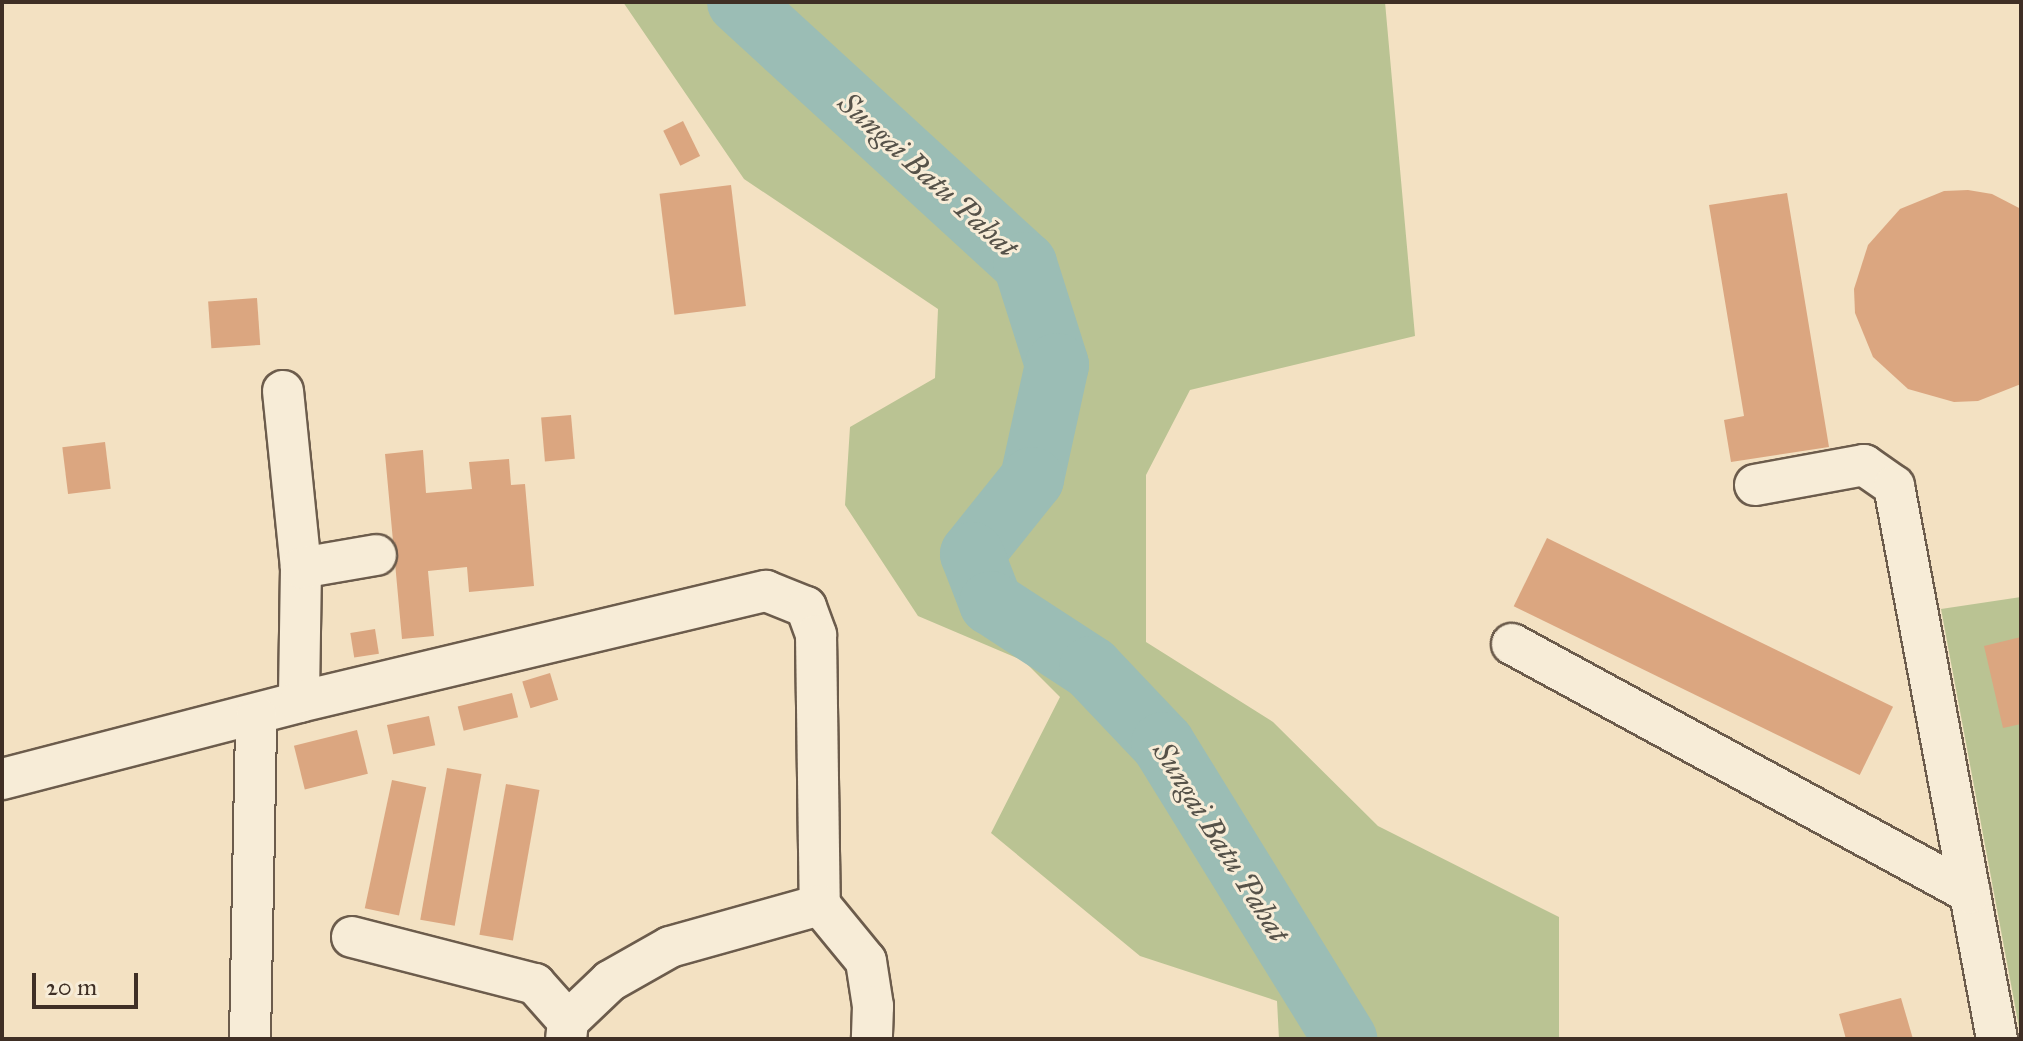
<!DOCTYPE html>
<style>
body{margin:0}
#map{position:relative;width:2023px;height:1041px;overflow:hidden;background:#f3e1c2;font-family:"IM FELL Great Primer",serif}
div>[style]{position:absolute}
[style*='--x']{left:calc(var(--x)*1px);top:calc(var(--y)*1px);width:calc(var(--w)*1px);rotate:calc(var(--a)*1deg)}
.green>*{inset:0;background:#bac393}
.river>*{height:64px;margin:-32px;padding:0 32px;transform-origin:32px;border-radius:32px;background:#9bbdb5}
.building>*{inset:0;background:#dba680;transform-origin:0 0}
.roads{filter:drop-shadow(2px 0 #6c5c4c) drop-shadow(-2px 0 #6c5c4c) drop-shadow(0 2px #6c5c4c) drop-shadow(0 -2px #6c5c4c)}
.minor>*{height:40px;margin:-20px;padding:0 20px;transform-origin:20px;border-radius:20px;background:#f7ecd7}
span{translate:-50% -50%;white-space:nowrap;text-align:center;line-height:1.15;-webkit-text-stroke:6px #f7ecd7;paint-order:stroke}
.water-label{font-size:30px;color:#565249;font-style:italic}
.frame{position:absolute;inset:0;border:4px solid #3f2f25;pointer-events:none}
.scale{position:absolute;left:32px;top:973px;width:106px;height:36px;box-sizing:border-box;border:4px solid #3f2f25;border-top:0;padding-left:10px;font-size:24px;line-height:28px;white-space:nowrap;color:#3f2f25;-webkit-text-stroke:6px #f7ecd7;paint-order:stroke}
</style>
<div id="map">
<div class="green">
<i style="clip-path:polygon(623px 2px,1385px 2px,1415px 336px,1190px 390px,1146px 475px,1146px 642px,1273px 722px,1378px 826px,1559px 917px,1559px 1039px,1279px 1039px,1277px 1001px,1140px 956px,991px 833px,1060px 697px,1024px 661px,918px 616px,845px 505px,850px 427px,935px 378px,938px 309px,744px 179px)"></i>
<i style="clip-path:polygon(2021px 597px,2021px 1038px,1941px 609px)"></i>
</div>
<div class="river">
<i style="--x:739;--y:2;--w:388;--a:42.5"></i>
<i style="--x:1025;--y:264;--w:106;--a:72.4"></i>
<i style="--x:1057;--y:365;--w:117;--a:102.4"></i>
<i style="--x:1032;--y:479;--w:96;--a:128.7"></i>
<i style="--x:972;--y:554;--w:53;--a:68.8"></i>
<i style="--x:991;--y:603;--w:119;--a:33"></i>
<i style="--x:1091;--y:668;--w:105;--a:46.5"></i>
<i style="--x:1163;--y:744;--w:347;--a:58.3"></i>
</div>
<div class="building">
<i style="left:683px;top:121px;width:39px;height:22px;rotate:64deg"></i>
<i style="left:731px;top:185px;width:122px;height:72px;rotate:83deg"></i>
<i style="clip-path:polygon(1968px 190px,1992px 194px,2021px 209px,2021px 384px,1978px 401px,1954px 402px,1908px 389px,1873px 357px,1855px 313px,1854px 289px,1868px 245px,1900px 209px,1944px 191px)"></i>
<i style="clip-path:polygon(1787px 193px,1829px 447px,1731px 462px,1724px 420px,1744px 416px,1709px 205px)"></i>
<i style="left:257px;top:298px;width:47px;height:49px;rotate:86deg"></i>
<i style="left:571px;top:415px;width:44px;height:30px;rotate:85deg"></i>
<i style="left:105px;top:442px;width:47px;height:43px;rotate:83deg"></i>
<i style="clip-path:polygon(423px 450px,426px 493px,472px 489px,469px 462px,509px 459px,511px 485px,525px 484px,534px 586px,469px 592px,467px 567px,428px 571px,434px 636px,402px 639px,385px 454px)"></i>
<i style="left:1547px;top:538px;width:385px;height:76px;rotate:26deg"></i>
<i style="left:375px;top:629px;width:25px;height:25px;rotate:81deg"></i>
<i style="clip-path:polygon(2021px 637px,2021px 724px,2003px 728px,1984px 646px)"></i>
<i style="left:550px;top:673px;width:28px;height:29px;rotate:73deg"></i>
<i style="left:512px;top:693px;width:25px;height:56px;rotate:76deg"></i>
<i style="left:429px;top:716px;width:30px;height:43px;rotate:78deg"></i>
<i style="left:357px;top:730px;width:45px;height:65px;rotate:76deg"></i>
<i style="left:447px;top:768px;width:35px;height:154px;rotate:10deg"></i>
<i style="left:392px;top:780px;width:35px;height:131px;rotate:12deg"></i>
<i style="left:506px;top:784px;width:34px;height:153px;rotate:10deg"></i>
<i style="clip-path:polygon(1901px 998px,1913px 1039px,1846px 1039px,1839px 1014px)"></i>
</div>
<div class="roads">
<div class="minor">
<i style="--x:283;--y:391;--w:178;--a:84.2"></i>
<i style="--x:301;--y:568;--w:134;--a:90.9"></i>
<i style="--x:1755;--y:485;--w:111;--a:-10.4"></i>
<i style="--x:1864;--y:465;--w:37;--a:35"></i>
<i style="--x:1894;--y:486;--w:563;--a:79.45"></i>
<i style="--x:301;--y:568;--w:76;--a:-9.8"></i>
<i style="--x:1512;--y:644;--w:521;--a:28.53"></i>
<i style="--x:2;--y:779;--w:307;--a:-14.5"></i>
<i style="--x:299;--y:702;--w:480;--a:-13.4"></i>
<i style="--x:766;--y:591;--w:43;--a:21.8"></i>
<i style="--x:806;--y:607;--w:30;--a:70"></i>
<i style="--x:816;--y:635;--w:270;--a:89.2"></i>
<i style="--x:820;--y:905;--w:156;--a:164.4"></i>
<i style="--x:670;--y:947;--w:69;--a:150.5"></i>
<i style="--x:610;--y:981;--w:58;--a:136.4"></i>
<i style="--x:568;--y:1021;--w:18;--a:96"></i>
<i style="--x:820;--y:905;--w:72;--a:50.6"></i>
<i style="--x:866;--y:961;--w:46;--a:81.2"></i>
<i style="--x:873;--y:1006;--w:33;--a:92"></i>
<i style="--x:352;--y:937;--w:189;--a:14.4"></i>
<i style="--x:535;--y:984;--w:50;--a:48.3"></i>
<i style="--x:250;--y:1039;--w:323;--a:-88.9"></i>
</div>
</div>
<div class="water-label">
<span style="left:928px;top:175px;rotate:42deg">Sungai Batu Pahat</span>
<span style="left:1221px;top:842px;rotate:58deg">Sungai Batu Pahat</span>
</div>
<div class="frame"></div>
<div class="scale">20 m</div>
</div>
